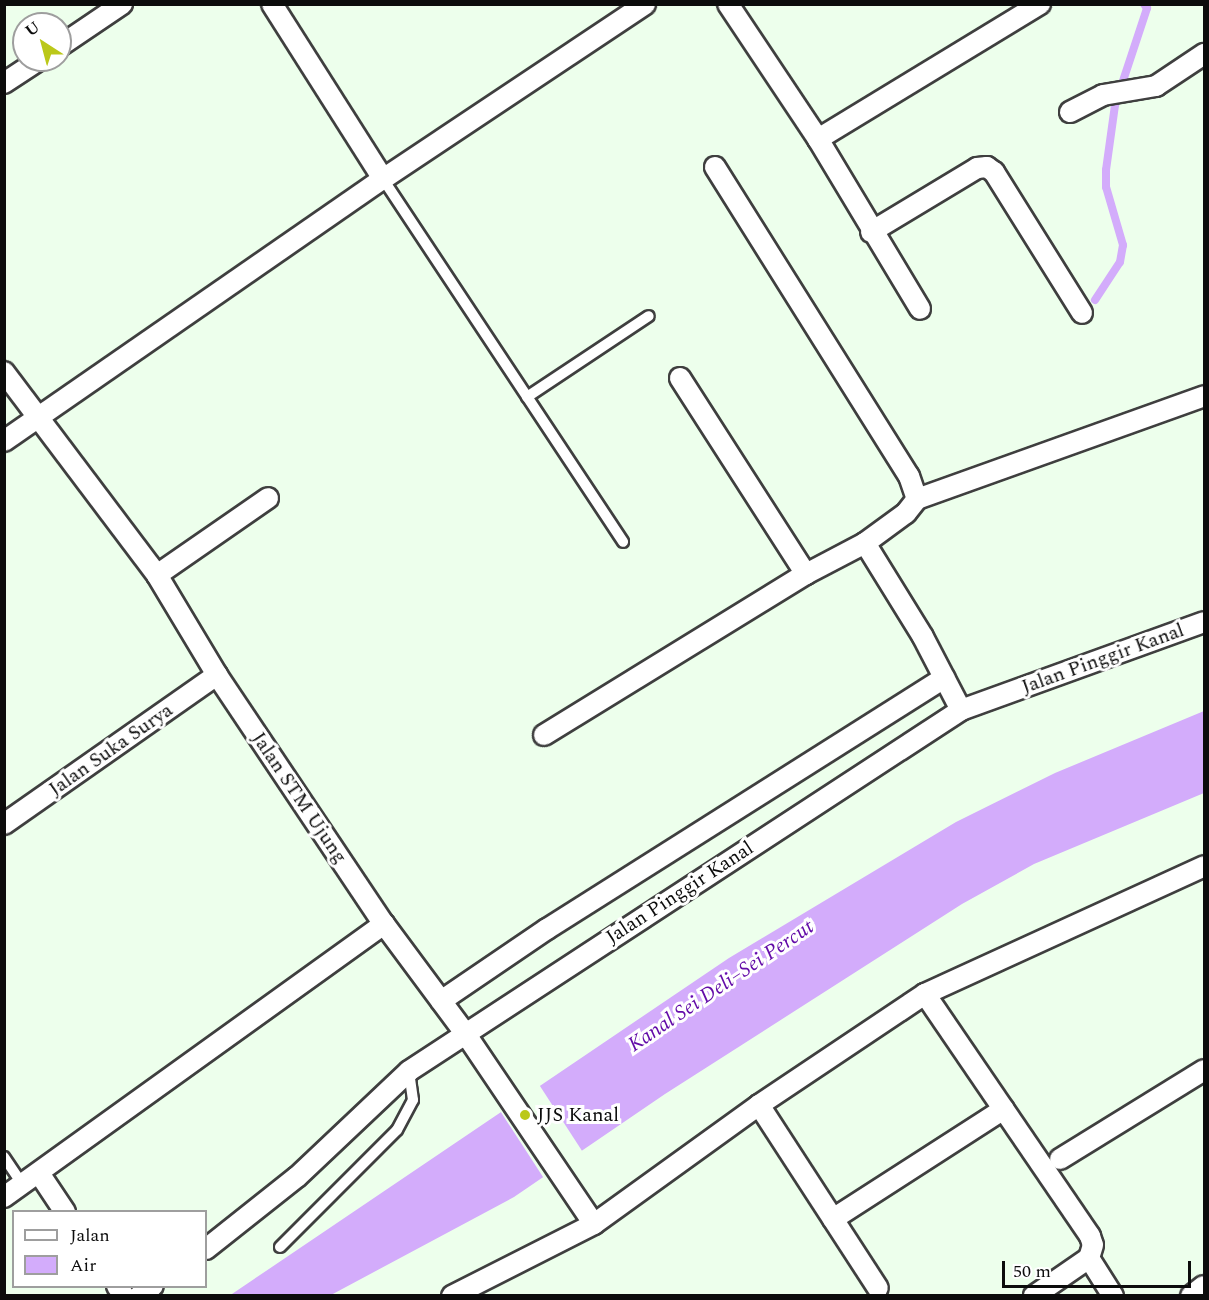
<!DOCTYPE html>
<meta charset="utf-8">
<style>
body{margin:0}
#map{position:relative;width:1209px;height:1300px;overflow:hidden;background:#edffec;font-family:Spectral,serif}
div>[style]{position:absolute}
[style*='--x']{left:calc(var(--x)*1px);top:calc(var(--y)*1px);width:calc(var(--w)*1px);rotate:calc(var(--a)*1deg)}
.water>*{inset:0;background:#d3acfb}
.pier>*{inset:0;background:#edffec;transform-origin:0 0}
.stream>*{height:8px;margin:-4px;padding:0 4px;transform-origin:4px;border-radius:4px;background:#d3acfb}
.roads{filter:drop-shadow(2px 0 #3f3f3f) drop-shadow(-2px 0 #3f3f3f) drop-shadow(0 2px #3f3f3f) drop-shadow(0 -2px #3f3f3f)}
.service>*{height:10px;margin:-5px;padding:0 5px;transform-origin:5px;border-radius:5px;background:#fff}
.minor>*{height:20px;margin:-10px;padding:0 10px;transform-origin:10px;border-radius:10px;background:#fff}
.dots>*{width:16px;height:16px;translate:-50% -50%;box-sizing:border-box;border:3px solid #fff;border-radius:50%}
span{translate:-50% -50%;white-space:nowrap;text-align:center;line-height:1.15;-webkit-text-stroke:6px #fff;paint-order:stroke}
.street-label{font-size:20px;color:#0c0c0c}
.poi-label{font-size:20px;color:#0c0c0c}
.left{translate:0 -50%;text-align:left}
.water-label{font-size:21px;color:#630ca8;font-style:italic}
.frame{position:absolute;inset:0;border:6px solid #0c0c0c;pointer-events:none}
.legend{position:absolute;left:12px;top:1210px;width:195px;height:78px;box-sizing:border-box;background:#fff;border:2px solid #9e9e9e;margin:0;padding:8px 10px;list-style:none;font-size:18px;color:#0c0c0c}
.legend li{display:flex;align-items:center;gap:12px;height:30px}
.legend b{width:30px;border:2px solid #9e9e9e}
.north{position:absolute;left:12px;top:12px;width:60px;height:60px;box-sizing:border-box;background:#fff;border:2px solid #9e9e9e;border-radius:50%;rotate:324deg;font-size:16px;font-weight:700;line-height:24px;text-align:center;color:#0c0c0c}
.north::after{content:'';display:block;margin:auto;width:21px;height:27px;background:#bbc819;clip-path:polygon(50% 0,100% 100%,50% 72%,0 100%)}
.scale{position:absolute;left:1002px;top:1261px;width:189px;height:27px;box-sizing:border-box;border:3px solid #0c0c0c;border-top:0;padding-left:8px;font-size:18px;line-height:21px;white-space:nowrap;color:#0c0c0c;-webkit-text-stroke:4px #fff;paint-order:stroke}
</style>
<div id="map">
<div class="water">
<i style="clip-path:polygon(1204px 711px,1204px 793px,1034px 864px,962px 904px,665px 1094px,514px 1197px,331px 1295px,229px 1296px,729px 958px,956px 822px,1055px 773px)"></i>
</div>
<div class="pier">
<i style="left:538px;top:1083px;width:84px;height:47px;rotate:57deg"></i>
</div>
<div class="stream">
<i style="--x:1095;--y:300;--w:45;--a:-56.7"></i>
<i style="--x:1120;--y:262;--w:17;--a:-80"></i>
<i style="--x:1123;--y:245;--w:60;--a:-106.3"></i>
<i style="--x:1106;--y:187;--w:17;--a:-90"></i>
<i style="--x:1106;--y:170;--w:66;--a:-82.1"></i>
<i style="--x:1115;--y:105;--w:102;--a:-71.7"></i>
<i style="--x:1147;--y:8;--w:5;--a:-127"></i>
</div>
<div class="roads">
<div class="service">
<i style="--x:383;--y:179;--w:435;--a:56.5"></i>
<i style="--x:527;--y:397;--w:146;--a:-33.6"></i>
<i style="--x:4;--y:1157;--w:32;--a:56"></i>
<i style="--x:280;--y:1247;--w:165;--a:-45"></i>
<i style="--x:397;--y:1130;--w:34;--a:-62"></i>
<i style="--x:413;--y:1100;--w:29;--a:-98"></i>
</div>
<div class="minor">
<i style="--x:272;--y:4;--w:207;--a:57.6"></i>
<i style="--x:728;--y:4;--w:162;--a:56.3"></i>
<i style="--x:818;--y:139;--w:198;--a:59"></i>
<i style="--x:60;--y:46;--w:75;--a:-34.1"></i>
<i style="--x:4;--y:83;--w:42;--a:-33.3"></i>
<i style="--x:1070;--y:112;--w:37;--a:-27"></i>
<i style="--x:1103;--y:95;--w:54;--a:-9.6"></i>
<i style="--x:1156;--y:86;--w:58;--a:-33.7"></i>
<i style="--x:818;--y:139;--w:260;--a:-31.3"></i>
<i style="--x:715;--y:167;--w:365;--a:57.9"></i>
<i style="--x:909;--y:476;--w:24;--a:71"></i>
<i style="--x:917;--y:499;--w:18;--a:128"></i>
<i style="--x:906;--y:513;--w:51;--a:143.8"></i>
<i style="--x:871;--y:232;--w:124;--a:-31.1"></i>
<i style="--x:977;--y:168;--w:10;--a:-6"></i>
<i style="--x:987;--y:167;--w:9;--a:36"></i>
<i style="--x:994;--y:172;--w:166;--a:58"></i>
<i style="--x:4;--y:372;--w:254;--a:53"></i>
<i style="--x:157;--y:575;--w:117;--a:59"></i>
<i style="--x:217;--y:675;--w:300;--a:56.2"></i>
<i style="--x:384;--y:924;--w:136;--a:53.4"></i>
<i style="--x:465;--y:1033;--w:230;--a:56"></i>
<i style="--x:680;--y:378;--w:233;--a:57.3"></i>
<i style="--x:4;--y:441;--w:461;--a:-34.7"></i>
<i style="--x:383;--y:179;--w:315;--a:-33.7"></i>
<i style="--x:917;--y:499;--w:305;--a:-19.7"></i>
<i style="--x:157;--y:575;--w:135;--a:-34.7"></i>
<i style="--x:544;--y:735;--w:308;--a:-31.6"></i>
<i style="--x:806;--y:574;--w:67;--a:-27.7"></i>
<i style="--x:865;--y:543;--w:110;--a:58.3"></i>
<i style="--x:923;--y:637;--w:82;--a:62.5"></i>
<i style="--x:4;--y:824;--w:260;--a:-35"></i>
<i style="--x:925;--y:994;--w:293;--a:55.7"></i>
<i style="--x:1090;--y:1236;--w:9;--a:72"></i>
<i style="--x:1093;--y:1245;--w:14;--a:107"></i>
<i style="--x:1089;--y:1258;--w:67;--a:145.4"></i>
<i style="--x:441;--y:1001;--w:128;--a:-34.2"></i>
<i style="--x:547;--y:929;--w:470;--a:-32.3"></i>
<i style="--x:759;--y:1105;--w:218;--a:57"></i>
<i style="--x:1060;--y:1159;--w:169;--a:-31.7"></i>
<i style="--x:39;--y:1173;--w:47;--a:56.3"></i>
<i style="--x:4;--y:1197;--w:468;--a:-35.7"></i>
<i style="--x:833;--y:1219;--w:203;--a:-32.8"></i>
<i style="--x:206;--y:1249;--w:116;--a:-38.4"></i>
<i style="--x:297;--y:1177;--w:154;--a:-43.4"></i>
<i style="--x:409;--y:1071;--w:660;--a:-33.18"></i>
<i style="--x:961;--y:710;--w:258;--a:-19.9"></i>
<i style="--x:1089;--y:1258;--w:45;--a:57.7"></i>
<i style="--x:117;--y:1286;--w:12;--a:55"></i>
<i style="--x:139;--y:1296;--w:17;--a:-36"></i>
<i style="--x:452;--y:1296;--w:159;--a:-26.9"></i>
<i style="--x:594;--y:1224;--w:203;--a:-35.8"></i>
<i style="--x:759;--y:1105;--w:200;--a:-33.8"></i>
<i style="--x:925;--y:994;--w:307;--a:-24.6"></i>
<i style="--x:1191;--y:1296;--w:16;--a:-38"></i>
</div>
</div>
<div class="dots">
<i style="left:525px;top:1115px;background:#bbc819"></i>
</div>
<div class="street-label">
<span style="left:1103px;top:659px;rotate:-20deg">Jalan Pinggir Kanal</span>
<span style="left:111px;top:750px;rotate:-35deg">Jalan Suka Surya</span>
<span style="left:299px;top:798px;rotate:56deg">Jalan STM Ujung</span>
<span style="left:680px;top:893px;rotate:-33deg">Jalan Pinggir Kanal</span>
</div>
<div class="poi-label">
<span class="left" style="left:537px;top:1115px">JJS Kanal</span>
</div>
<div class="water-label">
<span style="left:721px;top:986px;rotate:-34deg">Kanal Sei Deli–Sei Percut</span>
</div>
<div class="frame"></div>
<ul class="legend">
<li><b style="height:8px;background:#fff"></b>Jalan</li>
<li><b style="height:16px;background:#d3acfb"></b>Air</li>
</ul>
<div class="north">U</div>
<div class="scale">50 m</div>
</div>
